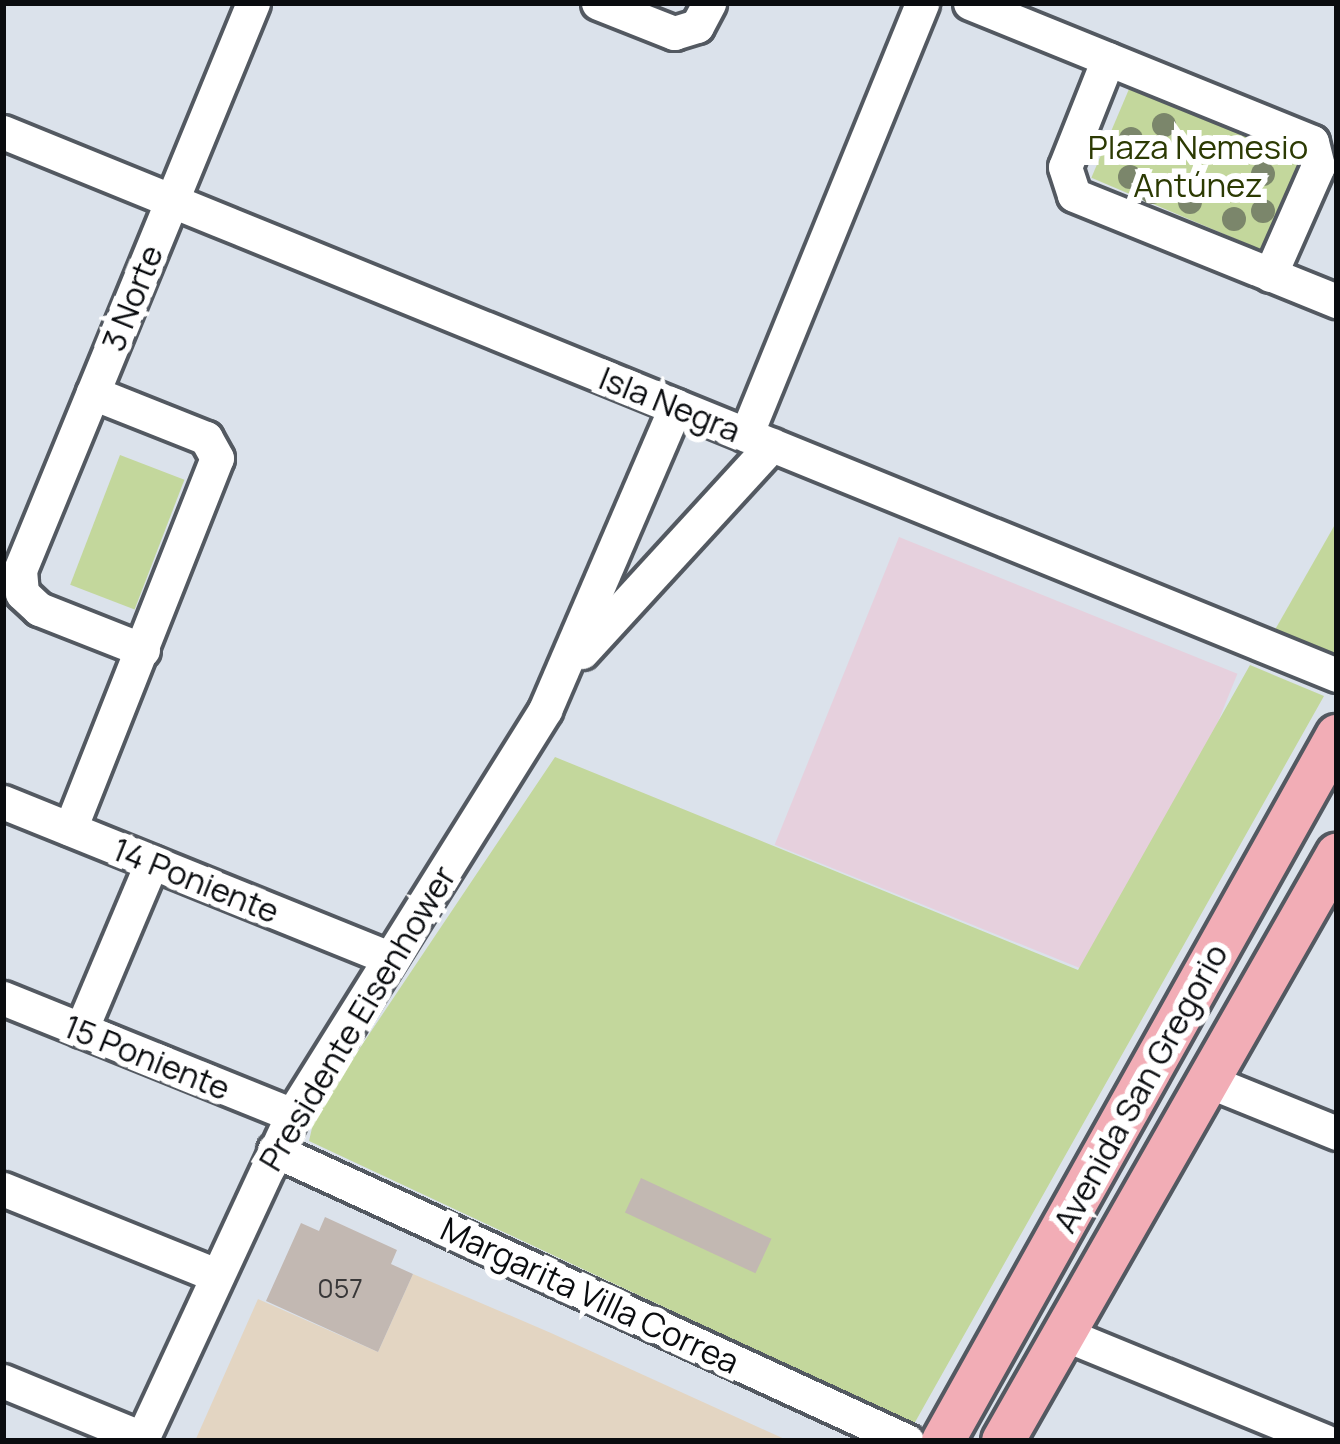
<!DOCTYPE html>
<meta charset="utf-8">
<style>
body{margin:0}
#map{position:relative;width:1340px;height:1444px;overflow:hidden;background:#dbe2eb;font-family:Manrope,sans-serif}
div>[style]{position:absolute}
[style*='--x']{left:calc(var(--x)*1px);top:calc(var(--y)*1px);width:calc(var(--w)*1px);rotate:calc(var(--a)*1deg)}
.education>*{inset:0;background:#e6d0dd;transform-origin:0 0}
.medical>*{inset:0;background:#e3d5c2}
.green>*{inset:0;background:#c3d79c;transform-origin:0 0}
.building>*{inset:0;background:#c2b8b2;transform-origin:0 0}
.roads{filter:drop-shadow(3px 0 #535961) drop-shadow(-3px 0 #535961) drop-shadow(0 3px #535961) drop-shadow(0 -3px #535961)}
.minor>*{height:33px;margin:-16.5px;padding:0 16.5px;transform-origin:16.5px;border-radius:16.5px;background:#fff}
.major>*{height:42px;margin:-21px;padding:0 21px;transform-origin:21px;border-radius:21px;background:#f2adb6}
.trees>*{width:24px;height:24px;margin:-12px;border-radius:50%;background:#7b866b}
span{translate:-50% -50%;white-space:nowrap;text-align:center;line-height:1.15;-webkit-text-stroke:12px #fff;paint-order:stroke}
.number-label{font-size:27px;color:#383738}
.number-label span{-webkit-text-stroke-width:0}
.park-label{font-size:33px;color:#2c3a03}
.street-label{font-size:33px;color:#0a0c0f}
.frame{position:absolute;inset:0;border:6px solid #0a0c0f;pointer-events:none}
</style>
<div id="map">
<div class="education">
<i style="left:899px;top:537px;width:365px;height:332px;rotate:22deg"></i>
</div>
<div class="medical">
<i style="clip-path:polygon(413px 1274px,551px 1333px,789px 1441px,195px 1441px,258px 1299px,378px 1352px)"></i>
</div>
<div class="green">
<i style="left:1132px;top:82px;width:188px;height:104px;rotate:23deg"></i>
<i style="left:120px;top:455px;width:69px;height:139px;rotate:21deg"></i>
<i style="clip-path:polygon(1337px 521px,1337px 663px,1272px 635px)"></i>
<i style="clip-path:polygon(1250px 665px,1324px 696px,914px 1424px,309px 1141px,315px 1115px,555px 757px,1078px 970px)"></i>
</div>
<div class="building">
<i style="left:641px;top:1178px;width:144px;height:38px;rotate:25deg"></i>
<i style="clip-path:polygon(325px 1217px,397px 1250px,391px 1264px,413px 1274px,378px 1352px,266px 1301px,301px 1223px,319px 1231px)"></i>
</div>
<div class="roads">
<div class="minor">
<i style="--x:598;--y:3;--w:82;--a:21.5"></i>
<i style="--x:674;--y:33;--w:24;--a:-17"></i>
<i style="--x:697;--y:26;--w:26;--a:-62"></i>
<i style="--x:970;--y:3;--w:369;--a:22.1"></i>
<i style="--x:1312;--y:142;--w:25;--a:76"></i>
<i style="--x:1318;--y:166;--w:119;--a:113.8"></i>
<i style="--x:1108;--y:59;--w:116;--a:111.7"></i>
<i style="--x:1065;--y:167;--w:29;--a:72"></i>
<i style="--x:1074;--y:195;--w:284;--a:22"></i>
<i style="--x:3;--y:132;--w:1440;--a:22.15"></i>
<i style="--x:746;--y:435;--w:466;--a:-67.8"></i>
<i style="--x:143;--y:650;--w:112;--a:-158.5"></i>
<i style="--x:39;--y:609;--w:23;--a:-137"></i>
<i style="--x:22;--y:593;--w:23;--a:-95"></i>
<i style="--x:20;--y:570;--w:613;--a:-67.66"></i>
<i style="--x:582;--y:652;--w:281;--a:-47.5"></i>
<i style="--x:3;--y:802;--w:416;--a:22"></i>
<i style="--x:70;--y:829;--w:399;--a:-68.4"></i>
<i style="--x:217;--y:458;--w:23;--a:-119"></i>
<i style="--x:206;--y:438;--w:122;--a:-158.3"></i>
<i style="--x:3;--y:998;--w:312;--a:22"></i>
<i style="--x:81;--y:1030;--w:182;--a:-67.1"></i>
<i style="--x:1208;--y:1081;--w:139;--a:22"></i>
<i style="--x:274;--y:1150;--w:697;--a:24.69"></i>
<i style="--x:3;--y:1189;--w:230;--a:22"></i>
<i style="--x:1064;--y:1334;--w:282;--a:22.3"></i>
<i style="--x:3;--y:1381;--w:150;--a:22.3"></i>
<i style="--x:141;--y:1441;--w:359;--a:-65.1"></i>
<i style="--x:292;--y:1115;--w:478;--a:-58"></i>
<i style="--x:545;--y:710;--w:331;--a:-66.7"></i>
</div>
<div class="major">
<i style="--x:943;--y:1441;--w:808;--a:-60.8"></i>
<i style="--x:1003;--y:1441;--w:675;--a:-60.32"></i>
</div>
</div>
<div class="trees">
<i style="left:1164px;top:125px"></i>
<i style="left:1131px;top:139px"></i>
<i style="left:1246px;top:152px"></i>
<i style="left:1263px;top:174px"></i>
<i style="left:1130px;top:177px"></i>
<i style="left:1233px;top:187px"></i>
<i style="left:1152px;top:192px"></i>
<i style="left:1190px;top:202px"></i>
<i style="left:1263px;top:211px"></i>
<i style="left:1234px;top:219px"></i>
</div>
<div class="number-label">
<span style="left:340px;top:1288px">057</span>
</div>
<div class="park-label">
<span style="left:1198px;top:166px">Plaza Nemesio<br>Antúnez</span>
</div>
<div class="street-label">
<span style="left:132px;top:298px;rotate:-68deg">3 Norte</span>
<span style="left:670px;top:404px;rotate:22deg">Isla Negra</span>
<span style="left:196px;top:880px;rotate:22deg">14 Poniente</span>
<span style="left:357px;top:1018px;rotate:-59deg">Presidente Eisenhower</span>
<span style="left:147px;top:1057px;rotate:22deg">15 Poniente</span>
<span style="left:1140px;top:1088px;rotate:-61deg">Avenida San Gregorio</span>
<span style="left:590px;top:1295px;rotate:25deg">Margarita Villa Correa</span>
</div>
<div class="frame"></div>
</div>
